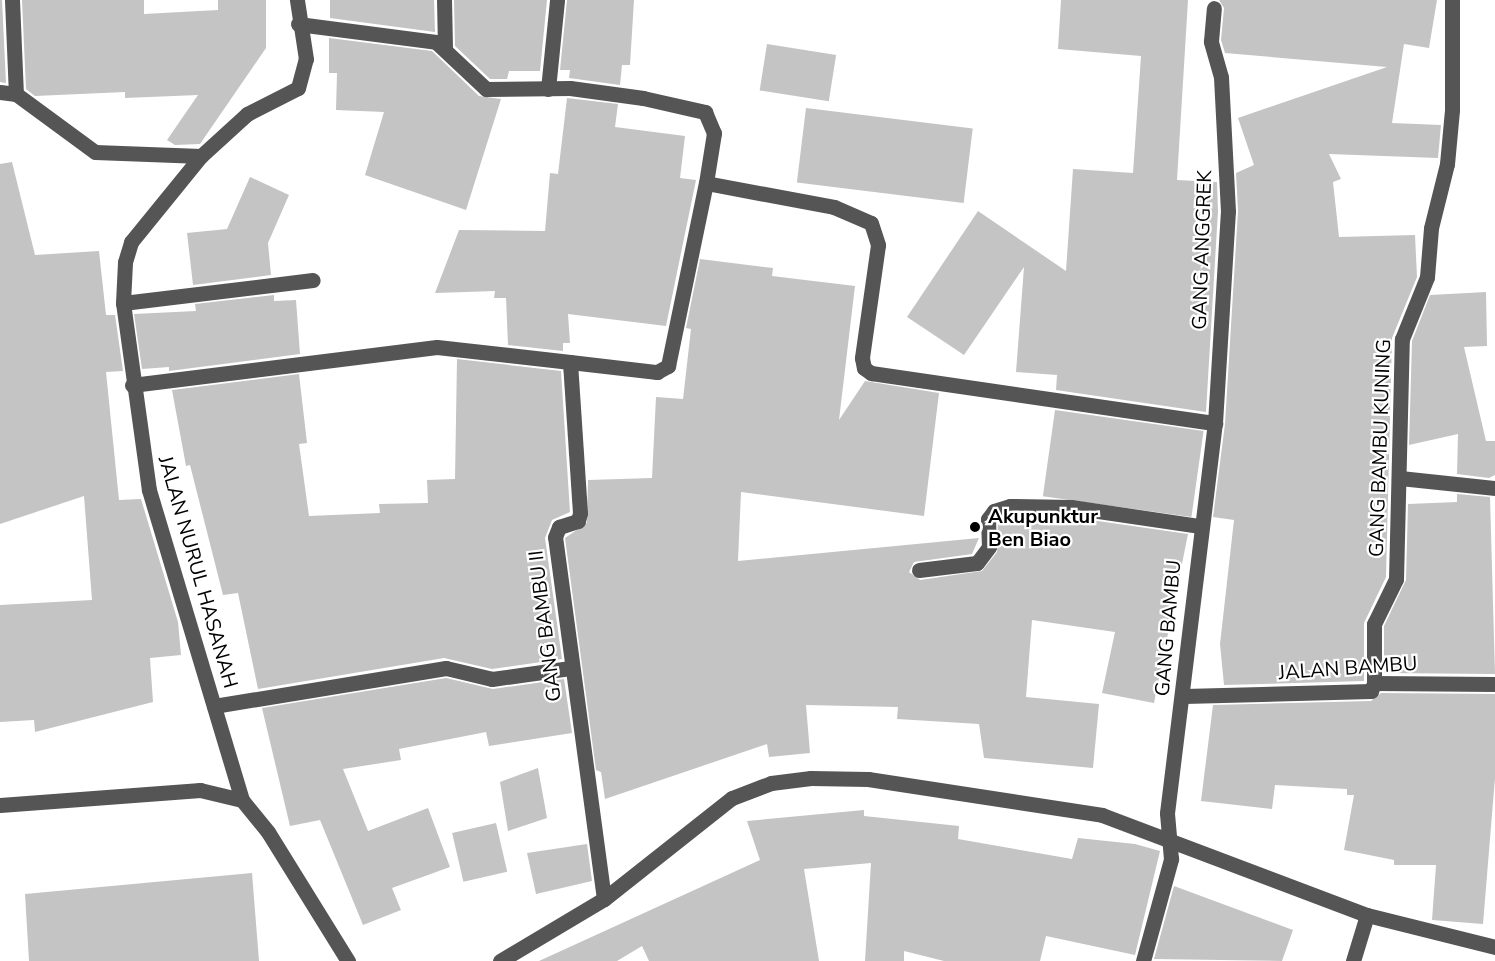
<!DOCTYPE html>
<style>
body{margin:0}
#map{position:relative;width:1495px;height:961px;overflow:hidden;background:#fff;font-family:"Nunito Sans",sans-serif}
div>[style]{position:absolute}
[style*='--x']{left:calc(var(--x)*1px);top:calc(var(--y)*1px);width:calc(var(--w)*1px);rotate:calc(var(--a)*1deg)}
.building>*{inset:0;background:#c4c4c4;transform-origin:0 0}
.minor>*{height:15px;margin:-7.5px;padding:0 7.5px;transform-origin:7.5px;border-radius:7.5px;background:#555}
.dots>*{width:16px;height:16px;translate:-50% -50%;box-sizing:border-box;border:3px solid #fff;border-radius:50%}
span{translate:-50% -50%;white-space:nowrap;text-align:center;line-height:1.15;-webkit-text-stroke:4.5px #fff;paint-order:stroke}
.street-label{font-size:20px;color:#000}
.poi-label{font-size:20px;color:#000;font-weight:700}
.left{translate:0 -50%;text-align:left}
</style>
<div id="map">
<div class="building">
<i style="clip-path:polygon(0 0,2px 0,6px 83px,0 82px)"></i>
<i style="clip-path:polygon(22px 0,144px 0,144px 14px,218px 10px,218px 0,266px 0,266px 48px,200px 144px,175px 145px,167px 140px,198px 95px,125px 98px,125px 92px,35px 96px,26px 89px)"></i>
<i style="clip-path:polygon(330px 0,434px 0,435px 32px,330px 18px)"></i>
<i style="clip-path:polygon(454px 0,547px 0,540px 71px,509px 71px,507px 79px,490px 79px,455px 46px)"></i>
<i style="clip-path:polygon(567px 0,634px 0,630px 65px,622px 65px,620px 85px,569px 78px,570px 70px,560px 70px)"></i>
<i style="clip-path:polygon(1061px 0,1188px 0,1177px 180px,1217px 182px,1218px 211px,1206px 412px,1056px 390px,1057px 375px,1016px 372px,1024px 267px,964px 355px,907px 317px,978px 211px,1066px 271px,1073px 169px,1133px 173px,1141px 56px,1058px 49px)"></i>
<i style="clip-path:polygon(1219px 0,1437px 0,1429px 48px,1404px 44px,1392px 123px,1441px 125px,1438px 158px,1329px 154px,1341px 179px,1333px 182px,1339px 237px,1415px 235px,1417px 277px,1392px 338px,1386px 577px,1364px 623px,1364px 681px,1224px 685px,1220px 644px,1234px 520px,1213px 517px,1225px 424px,1238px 211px,1236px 173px,1254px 165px,1238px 118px,1387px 67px,1225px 53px,1221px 40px,1224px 8px)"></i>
<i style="clip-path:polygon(329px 38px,432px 51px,479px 96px,501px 99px,466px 210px,365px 175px,384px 112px,336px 110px,337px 73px,329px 73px)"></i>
<i style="left:767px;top:44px;width:70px;height:47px;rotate:9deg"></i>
<i style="clip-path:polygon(567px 98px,618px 104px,615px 127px,685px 136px,680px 178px,696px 180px,666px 326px,568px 314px,570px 343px,563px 343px,563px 351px,508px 345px,506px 298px,494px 298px,495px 291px,435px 293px,459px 230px,545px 231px,550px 173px,558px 174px)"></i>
<i style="left:806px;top:108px;width:168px;height:75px;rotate:7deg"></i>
<i style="clip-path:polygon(12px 162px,35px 255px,99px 251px,106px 315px,115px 315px,123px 371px,106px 372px,119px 500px,141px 499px,178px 622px,181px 655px,150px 658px,153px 702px,35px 732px,34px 720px,0 722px,0 605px,92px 600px,84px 496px,0 524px,0 164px)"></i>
<i style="clip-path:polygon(250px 177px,289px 195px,268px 243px,271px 275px,193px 285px,187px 233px,227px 229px)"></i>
<i style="clip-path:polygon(700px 259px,773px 268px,772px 276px,855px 286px,839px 420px,865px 381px,939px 393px,924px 516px,741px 492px,738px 561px,979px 538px,972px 554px,914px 562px,909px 572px,920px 580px,982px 571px,997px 552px,998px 522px,1009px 517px,1048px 521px,1048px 516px,1070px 517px,1188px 534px,1154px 703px,1102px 693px,1115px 632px,1032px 620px,1026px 697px,1099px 704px,1093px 768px,984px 758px,979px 724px,897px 719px,898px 707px,806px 705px,810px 753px,769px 757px,767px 744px,605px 799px,601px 772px,596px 770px,565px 538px,587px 523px,588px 480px,652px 478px,656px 397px,683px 399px,691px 329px,686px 328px)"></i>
<i style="clip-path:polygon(1486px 292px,1487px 346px,1464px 347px,1486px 441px,1495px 441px,1495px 475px,1489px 478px,1457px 474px,1458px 434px,1409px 445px,1412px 341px,1430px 295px)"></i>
<i style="clip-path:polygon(274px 295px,274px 301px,296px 300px,300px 354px,169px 371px,169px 367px,142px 369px,134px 314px,196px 311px,195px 304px)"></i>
<i style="clip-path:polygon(457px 359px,561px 371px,570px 512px,552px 520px,545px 538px,562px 659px,492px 669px,444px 658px,258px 689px,238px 593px,223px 595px,190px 465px,186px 466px,172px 390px,299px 374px,307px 443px,299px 444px,309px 516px,380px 513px,379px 504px,428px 503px,427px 480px,455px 479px)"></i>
<i style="left:1055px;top:410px;width:150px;height:87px;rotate:8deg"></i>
<i style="clip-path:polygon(1457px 494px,1490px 497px,1495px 674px,1384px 673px,1384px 626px,1406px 580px,1408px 504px,1457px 502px)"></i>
<i style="clip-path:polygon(446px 678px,493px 689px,564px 679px,572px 733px,489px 746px,486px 732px,399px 749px,401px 760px,343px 769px,368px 831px,428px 808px,450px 867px,392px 888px,401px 910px,363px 925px,320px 820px,290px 826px,262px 708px)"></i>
<i style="clip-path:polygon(1381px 693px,1495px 694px,1495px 778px,1483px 924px,1432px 920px,1436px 865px,1394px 865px,1394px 860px,1344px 850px,1354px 795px,1347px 795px,1347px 789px,1275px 785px,1272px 809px,1201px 801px,1213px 705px,1371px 701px)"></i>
<i style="clip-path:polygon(538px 768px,547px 818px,508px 831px,500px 782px)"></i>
<i style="clip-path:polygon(864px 810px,864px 816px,959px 826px,958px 839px,1072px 859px,1078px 838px,1135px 844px,1160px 851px,1135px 955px,1046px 936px,1040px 961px,944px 961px,904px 951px,904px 961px,865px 961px,871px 863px,804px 869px,819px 961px,649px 961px,642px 946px,617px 961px,539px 961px,760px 860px,747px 821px)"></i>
<i style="left:496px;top:823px;width:50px;height:45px;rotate:77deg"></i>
<i style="clip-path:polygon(587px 844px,592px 881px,536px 894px,527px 853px)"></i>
<i style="clip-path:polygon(252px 873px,259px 961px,29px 961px,25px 894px)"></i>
<i style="clip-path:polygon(1174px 886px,1293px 930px,1282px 961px,1154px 959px)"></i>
</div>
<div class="minor">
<i style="--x:12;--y:0;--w:94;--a:87.6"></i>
<i style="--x:444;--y:0;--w:47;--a:88.8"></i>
<i style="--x:298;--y:24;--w:139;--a:7.4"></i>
<i style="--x:436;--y:42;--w:69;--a:43.2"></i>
<i style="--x:486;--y:89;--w:84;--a:-0.7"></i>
<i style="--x:570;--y:88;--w:74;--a:7.8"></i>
<i style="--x:643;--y:98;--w:64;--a:12.7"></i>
<i style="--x:705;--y:112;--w:23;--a:67"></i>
<i style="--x:714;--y:133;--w:51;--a:99.1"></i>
<i style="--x:706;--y:183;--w:130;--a:10.6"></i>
<i style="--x:834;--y:207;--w:40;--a:23.4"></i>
<i style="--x:871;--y:223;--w:23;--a:72"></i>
<i style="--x:878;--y:245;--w:114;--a:98.1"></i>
<i style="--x:862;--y:358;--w:10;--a:79"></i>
<i style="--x:864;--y:368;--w:9;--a:36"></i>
<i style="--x:871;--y:373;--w:348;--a:8.3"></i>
<i style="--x:548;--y:89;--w:89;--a:-84.2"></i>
<i style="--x:0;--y:92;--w:16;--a:7"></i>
<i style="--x:16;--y:94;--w:98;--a:36.3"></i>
<i style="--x:95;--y:152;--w:106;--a:2.2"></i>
<i style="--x:123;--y:303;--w:191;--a:-6.9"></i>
<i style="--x:132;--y:385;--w:307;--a:-7.1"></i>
<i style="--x:437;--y:347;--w:134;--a:6.4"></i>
<i style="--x:1400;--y:478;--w:96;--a:6"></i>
<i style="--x:919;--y:570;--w:58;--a:-6.9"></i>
<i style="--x:977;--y:563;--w:20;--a:-53"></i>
<i style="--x:989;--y:547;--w:28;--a:-92"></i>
<i style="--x:988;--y:519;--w:10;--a:-53"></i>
<i style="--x:994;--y:511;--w:17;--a:-17"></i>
<i style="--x:1010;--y:506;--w:61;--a:0.9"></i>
<i style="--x:1071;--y:507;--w:129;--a:8.4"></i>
<i style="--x:1374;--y:683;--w:121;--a:0.5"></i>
<i style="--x:1184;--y:696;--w:187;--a:-1.5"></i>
<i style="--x:1371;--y:691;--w:9;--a:-69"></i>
<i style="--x:1374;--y:683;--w:59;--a:-90"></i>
<i style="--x:1374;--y:624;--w:50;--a:-63.9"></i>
<i style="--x:1396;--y:579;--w:240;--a:-88.6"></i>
<i style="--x:1402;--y:339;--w:67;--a:-68"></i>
<i style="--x:1427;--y:277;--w:49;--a:-85.3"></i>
<i style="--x:1431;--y:228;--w:66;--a:-76"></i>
<i style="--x:1447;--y:164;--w:54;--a:-84.7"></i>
<i style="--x:1452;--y:110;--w:110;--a:-90"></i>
<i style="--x:214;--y:706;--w:235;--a:-9.3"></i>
<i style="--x:446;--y:668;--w:47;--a:13.4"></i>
<i style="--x:492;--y:679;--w:79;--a:-8"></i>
<i style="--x:242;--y:800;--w:324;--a:-106.7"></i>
<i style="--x:149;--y:490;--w:189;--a:-97.9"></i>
<i style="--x:123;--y:303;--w:41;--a:-87.2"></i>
<i style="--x:125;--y:262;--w:21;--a:-73"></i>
<i style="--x:131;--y:242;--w:111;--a:-50.9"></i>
<i style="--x:201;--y:156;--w:62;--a:-42.4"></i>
<i style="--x:247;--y:114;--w:57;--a:-27"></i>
<i style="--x:298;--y:88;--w:30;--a:-75"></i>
<i style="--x:306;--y:59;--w:60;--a:-98.7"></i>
<i style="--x:0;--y:805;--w:201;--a:-4.3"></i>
<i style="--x:200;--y:790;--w:43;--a:13.4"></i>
<i style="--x:242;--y:800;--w:41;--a:50.9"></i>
<i style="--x:268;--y:832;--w:152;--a:58.2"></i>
<i style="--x:604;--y:899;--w:365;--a:-97.7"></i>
<i style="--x:555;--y:537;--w:11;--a:-68"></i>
<i style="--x:559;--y:527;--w:20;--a:-18"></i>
<i style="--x:578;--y:521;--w:8;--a:-76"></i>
<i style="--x:580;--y:513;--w:151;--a:-93.8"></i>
<i style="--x:570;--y:362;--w:88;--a:6.6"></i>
<i style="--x:657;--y:372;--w:13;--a:-29"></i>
<i style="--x:668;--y:366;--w:187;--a:-78.3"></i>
<i style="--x:500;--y:961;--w:121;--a:-30.8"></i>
<i style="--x:604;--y:899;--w:163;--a:-38.3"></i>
<i style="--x:732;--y:798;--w:42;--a:-21"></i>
<i style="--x:771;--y:783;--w:40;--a:-7.1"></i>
<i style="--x:811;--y:778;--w:57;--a:1"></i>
<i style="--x:868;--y:779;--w:237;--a:8.7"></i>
<i style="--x:1102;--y:815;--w:283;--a:20.7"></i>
<i style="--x:1367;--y:915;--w:132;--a:14"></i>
<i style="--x:1143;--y:961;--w:106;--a:-74.6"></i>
<i style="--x:1171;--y:859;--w:46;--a:-95"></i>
<i style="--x:1167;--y:813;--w:393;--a:-83"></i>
<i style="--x:1215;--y:423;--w:212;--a:-86.5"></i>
<i style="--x:1228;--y:211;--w:134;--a:-93"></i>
<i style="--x:1221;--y:77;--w:37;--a:-106"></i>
<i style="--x:1211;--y:41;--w:33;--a:-85"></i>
<i style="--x:1353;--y:961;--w:48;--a:-73.1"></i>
</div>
<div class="dots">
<i style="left:975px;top:527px;background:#000"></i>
</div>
<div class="street-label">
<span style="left:1202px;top:250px;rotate:-88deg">GANG ANGGREK</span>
<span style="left:1380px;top:448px;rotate:-88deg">GANG BAMBU KUNING</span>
<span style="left:198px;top:572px;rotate:74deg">JALAN NURUL HASANAH</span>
<span style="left:545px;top:626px;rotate:-97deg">GANG BAMBU II</span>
<span style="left:1168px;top:628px;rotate:-85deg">GANG BAMBU</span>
<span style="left:1348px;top:668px;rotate:-4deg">JALAN BAMBU</span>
</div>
<div class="poi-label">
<span class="left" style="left:988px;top:528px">Akupunktur<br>Ben Biao</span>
</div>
</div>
